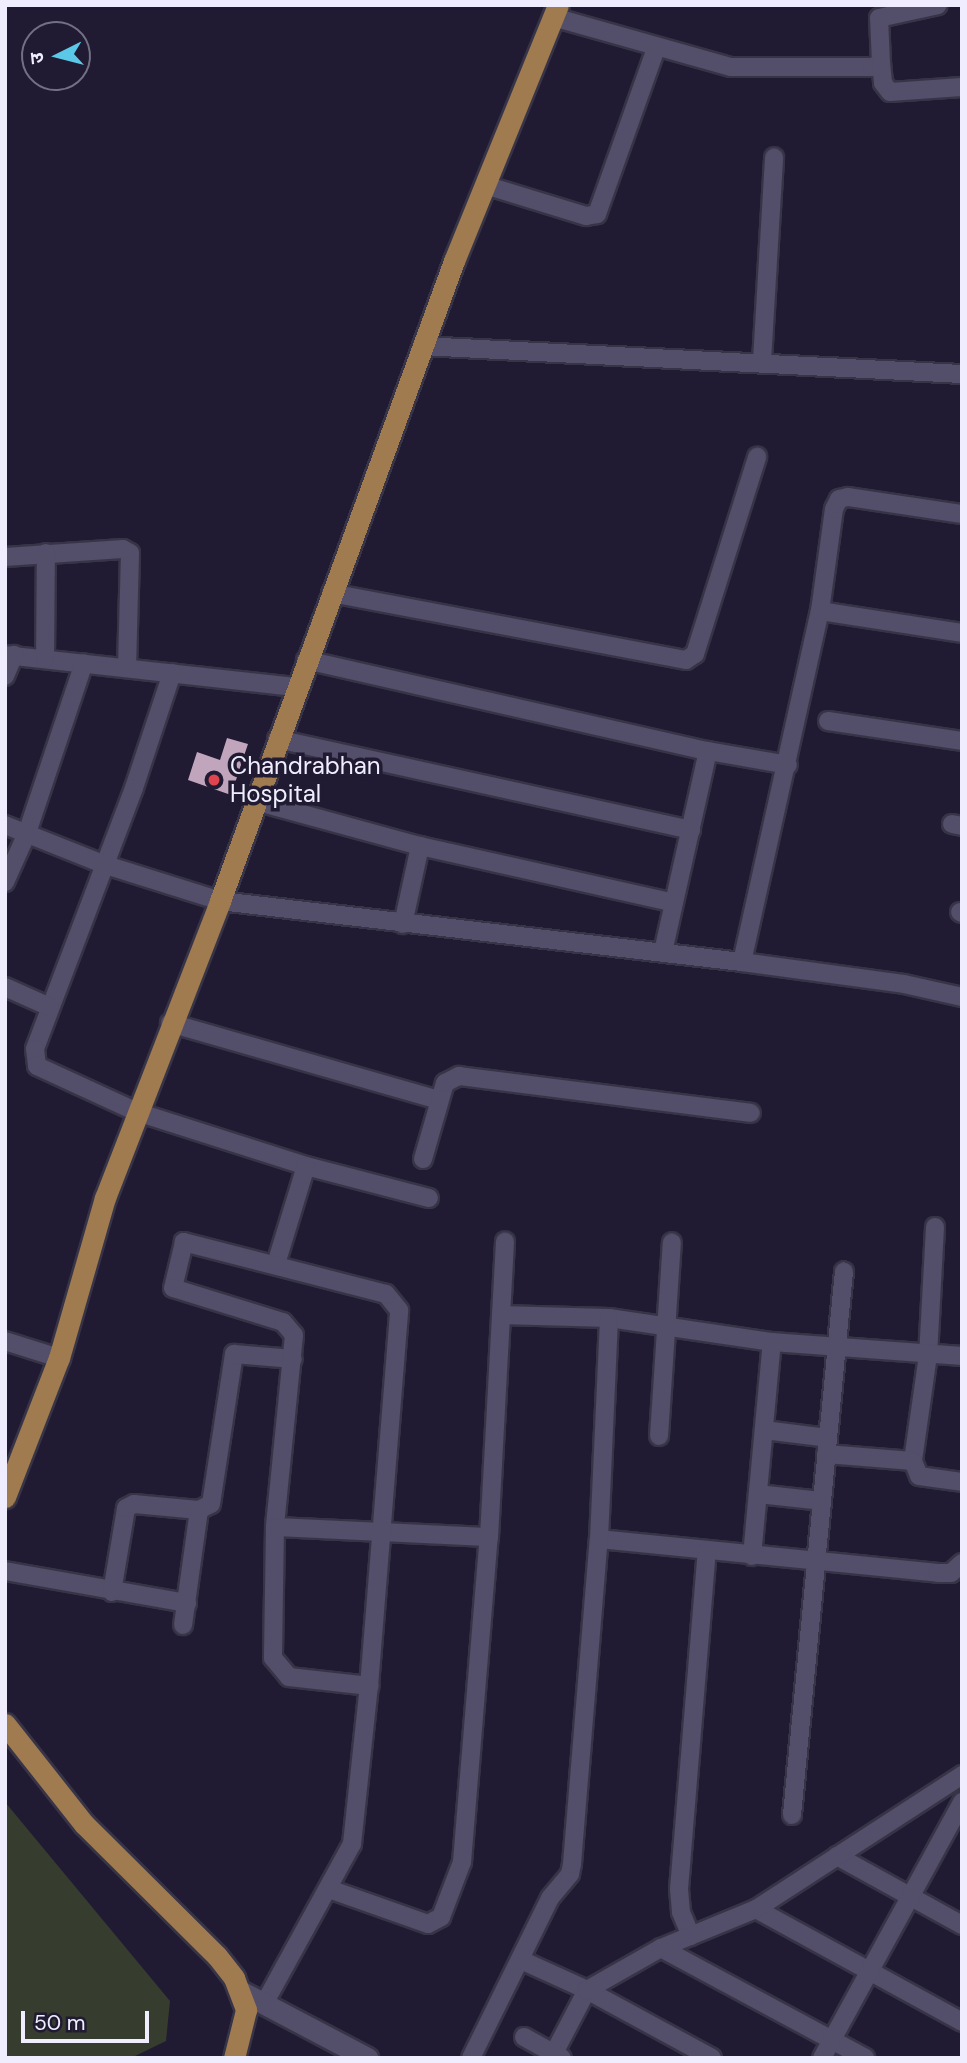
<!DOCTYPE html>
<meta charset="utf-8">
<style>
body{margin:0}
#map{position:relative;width:967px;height:2063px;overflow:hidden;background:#201b32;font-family:"DM Sans","Noto Sans Devanagari",sans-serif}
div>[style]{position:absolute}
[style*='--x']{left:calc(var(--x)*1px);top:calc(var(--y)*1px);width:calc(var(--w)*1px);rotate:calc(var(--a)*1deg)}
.green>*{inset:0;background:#363c2e}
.building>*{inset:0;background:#c0a5bc}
.roads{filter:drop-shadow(2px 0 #383447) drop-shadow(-2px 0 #383447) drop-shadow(0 2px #383447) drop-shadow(0 -2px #383447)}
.street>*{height:18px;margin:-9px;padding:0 9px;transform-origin:9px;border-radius:9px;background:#534e69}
.secondary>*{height:21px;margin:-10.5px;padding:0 10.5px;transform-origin:10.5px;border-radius:10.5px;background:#534e69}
.primary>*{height:21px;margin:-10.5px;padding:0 10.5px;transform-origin:10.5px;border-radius:10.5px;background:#9f7b4f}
.dots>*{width:19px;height:19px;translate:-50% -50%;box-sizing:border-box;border:4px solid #201b32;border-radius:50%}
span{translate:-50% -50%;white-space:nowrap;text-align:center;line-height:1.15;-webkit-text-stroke:7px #201b32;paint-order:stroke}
.poi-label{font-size:24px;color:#f0eefe}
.left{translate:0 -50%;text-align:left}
.frame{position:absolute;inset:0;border:7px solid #f0eefe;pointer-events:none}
.north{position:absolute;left:21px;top:21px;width:70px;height:70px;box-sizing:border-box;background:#201b32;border:2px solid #736f84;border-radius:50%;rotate:264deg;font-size:19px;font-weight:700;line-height:28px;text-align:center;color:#f0eefe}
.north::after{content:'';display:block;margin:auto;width:24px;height:32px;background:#5bc8e7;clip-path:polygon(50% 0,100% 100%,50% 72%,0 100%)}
.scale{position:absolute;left:21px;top:2011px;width:128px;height:32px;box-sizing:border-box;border:4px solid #f0eefe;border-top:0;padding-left:9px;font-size:21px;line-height:24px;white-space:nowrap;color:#f0eefe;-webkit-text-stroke:5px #201b32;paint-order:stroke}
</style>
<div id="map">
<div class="green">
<i style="clip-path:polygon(5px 1802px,170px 2001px,166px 2041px,131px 2058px,5px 2058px)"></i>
</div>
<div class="building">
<i style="clip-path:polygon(227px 738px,248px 744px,231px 795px,188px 780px,197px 752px,220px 760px)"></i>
</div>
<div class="roads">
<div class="street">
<i style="--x:553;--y:17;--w:185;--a:15.7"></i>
<i style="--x:731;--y:67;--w:141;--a:0"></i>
<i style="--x:872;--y:67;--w:10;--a:-24"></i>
<i style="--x:881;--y:63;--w:45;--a:-92.5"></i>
<i style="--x:879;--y:18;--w:60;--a:-12.4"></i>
<i style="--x:881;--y:63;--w:20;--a:84"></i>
<i style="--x:883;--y:83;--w:11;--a:52"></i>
<i style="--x:890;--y:92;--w:72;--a:-4"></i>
<i style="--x:485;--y:185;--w:106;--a:17.1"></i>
<i style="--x:586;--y:216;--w:11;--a:-10"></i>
<i style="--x:597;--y:214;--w:176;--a:-70.4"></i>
<i style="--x:422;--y:346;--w:541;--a:2.97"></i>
<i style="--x:762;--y:361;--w:204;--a:-86.6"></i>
<i style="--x:5;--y:557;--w:118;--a:-3.9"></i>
<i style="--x:123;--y:549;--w:8;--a:30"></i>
<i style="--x:130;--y:553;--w:115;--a:91.5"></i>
<i style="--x:331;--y:593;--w:361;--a:10.7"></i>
<i style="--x:686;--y:660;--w:11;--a:-34"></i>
<i style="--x:695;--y:654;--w:207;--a:-72.5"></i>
<i style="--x:820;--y:611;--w:144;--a:8.8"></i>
<i style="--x:5;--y:655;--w:292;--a:6.3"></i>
<i style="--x:45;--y:659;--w:106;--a:-89.5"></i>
<i style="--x:306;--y:660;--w:412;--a:12.8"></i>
<i style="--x:708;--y:751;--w:81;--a:9.9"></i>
<i style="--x:172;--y:673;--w:121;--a:108.3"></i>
<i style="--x:134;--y:788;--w:279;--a:110.8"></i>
<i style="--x:35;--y:1049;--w:17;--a:83"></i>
<i style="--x:37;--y:1066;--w:110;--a:24.7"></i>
<i style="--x:137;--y:1112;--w:177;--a:17.7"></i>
<i style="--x:306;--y:1166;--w:127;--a:14.6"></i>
<i style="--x:5;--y:676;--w:23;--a:-67"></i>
<i style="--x:828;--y:721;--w:135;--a:8.5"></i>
<i style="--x:277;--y:739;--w:424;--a:12.4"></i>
<i style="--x:255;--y:801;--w:171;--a:15.3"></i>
<i style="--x:420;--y:846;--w:260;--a:12.6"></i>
<i style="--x:952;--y:824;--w:10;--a:11"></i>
<i style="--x:5;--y:825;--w:105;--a:21.7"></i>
<i style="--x:103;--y:864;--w:123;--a:17.5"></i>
<i style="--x:220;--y:901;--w:526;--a:6.67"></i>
<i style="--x:742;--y:962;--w:163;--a:7.7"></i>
<i style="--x:904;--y:984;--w:59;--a:12.6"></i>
<i style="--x:5;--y:882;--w:54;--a:-65.8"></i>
<i style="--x:27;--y:833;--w:179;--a:-71.5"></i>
<i style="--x:960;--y:912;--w:2;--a:27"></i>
<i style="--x:403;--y:924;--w:80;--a:-77.7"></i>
<i style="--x:663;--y:952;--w:206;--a:-77.4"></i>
<i style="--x:742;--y:962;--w:360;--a:-77.5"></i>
<i style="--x:820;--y:611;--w:103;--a:-82.2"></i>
<i style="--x:834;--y:509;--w:11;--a:-63"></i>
<i style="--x:839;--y:499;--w:9;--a:-13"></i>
<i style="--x:848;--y:497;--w:115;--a:8.5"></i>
<i style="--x:5;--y:987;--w:49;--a:24"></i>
<i style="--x:170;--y:1023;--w:280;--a:16"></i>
<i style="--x:423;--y:1159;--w:79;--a:-73.9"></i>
<i style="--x:445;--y:1083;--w:16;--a:-27"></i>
<i style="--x:459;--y:1076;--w:294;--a:7.2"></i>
<i style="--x:935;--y:1227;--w:128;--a:93.1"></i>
<i style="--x:928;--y:1355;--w:107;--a:98.1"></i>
<i style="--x:913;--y:1461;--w:16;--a:68"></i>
<i style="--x:919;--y:1476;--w:43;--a:7.9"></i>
<i style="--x:276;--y:1264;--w:102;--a:-73"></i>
<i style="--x:501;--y:1315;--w:108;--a:1.6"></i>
<i style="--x:609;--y:1318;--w:165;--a:8.4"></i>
<i style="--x:772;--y:1342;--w:191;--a:4.2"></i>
<i style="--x:5;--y:1341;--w:57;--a:17.5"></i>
<i style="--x:764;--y:1430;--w:64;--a:7.1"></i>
<i style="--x:659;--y:1436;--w:194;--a:-86.2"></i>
<i style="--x:826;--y:1454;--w:87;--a:4.6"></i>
<i style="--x:758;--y:1494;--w:63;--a:6.3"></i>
<i style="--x:275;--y:1527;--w:214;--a:2.7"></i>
<i style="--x:599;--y:1539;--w:341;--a:5.7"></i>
<i style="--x:938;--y:1573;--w:13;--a:0"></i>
<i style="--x:951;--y:1573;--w:15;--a:-42"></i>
<i style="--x:752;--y:1556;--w:215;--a:-84.7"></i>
<i style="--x:5;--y:1571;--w:185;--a:10"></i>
<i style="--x:112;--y:1592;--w:85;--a:-80.5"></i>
<i style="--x:126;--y:1508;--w:9;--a:-27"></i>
<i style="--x:134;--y:1504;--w:65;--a:5.3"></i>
<i style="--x:199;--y:1510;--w:13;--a:-27"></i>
<i style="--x:211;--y:1504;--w:152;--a:-81.3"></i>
<i style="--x:234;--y:1354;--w:59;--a:4.8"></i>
<i style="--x:183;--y:1625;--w:116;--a:-82.1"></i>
<i style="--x:792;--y:1815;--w:546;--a:-84.54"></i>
<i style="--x:837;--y:1856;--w:143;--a:28.9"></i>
<i style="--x:329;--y:1889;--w:105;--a:19.5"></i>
<i style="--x:428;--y:1924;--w:15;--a:-28"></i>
<i style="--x:441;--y:1917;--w:59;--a:-69.1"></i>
<i style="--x:462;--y:1862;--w:326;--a:-85.3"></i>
<i style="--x:489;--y:1537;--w:296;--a:-86.9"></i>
<i style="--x:756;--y:1909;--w:235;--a:28.7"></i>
<i style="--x:691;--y:1936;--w:26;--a:-113"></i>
<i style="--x:681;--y:1912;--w:23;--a:-95"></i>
<i style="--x:679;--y:1889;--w:339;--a:-85.3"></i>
<i style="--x:661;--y:1948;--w:232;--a:28.3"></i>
<i style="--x:521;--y:1960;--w:72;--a:24.4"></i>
<i style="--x:587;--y:1990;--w:71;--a:117.6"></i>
<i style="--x:264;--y:2004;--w:183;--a:-61.2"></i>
<i style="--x:352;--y:1844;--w:159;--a:-83.9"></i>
<i style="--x:369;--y:1686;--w:377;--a:-85.4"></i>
<i style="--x:399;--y:1310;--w:21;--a:-129"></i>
<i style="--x:386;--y:1294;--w:209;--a:-165.6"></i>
<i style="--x:184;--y:1242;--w:47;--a:103.4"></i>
<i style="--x:173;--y:1288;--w:115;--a:17.2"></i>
<i style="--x:283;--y:1322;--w:17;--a:50"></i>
<i style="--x:294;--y:1335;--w:193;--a:95.7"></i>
<i style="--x:275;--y:1527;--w:131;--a:90.9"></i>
<i style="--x:273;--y:1658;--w:25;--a:50"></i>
<i style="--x:289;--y:1677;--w:81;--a:6.4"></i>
<i style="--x:524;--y:2037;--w:43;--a:28.9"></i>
<i style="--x:471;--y:2058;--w:178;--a:-63.7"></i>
<i style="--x:550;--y:1898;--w:31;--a:-50"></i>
<i style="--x:570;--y:1874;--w:10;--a:-79"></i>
<i style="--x:572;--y:1864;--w:326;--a:-85.3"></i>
<i style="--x:599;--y:1539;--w:221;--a:-87.4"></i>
<i style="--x:712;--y:2058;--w:142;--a:-151.5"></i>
<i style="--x:587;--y:1990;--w:85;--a:-29.6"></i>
<i style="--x:661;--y:1948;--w:103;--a:-22.3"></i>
<i style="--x:756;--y:1909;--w:246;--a:-33"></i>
<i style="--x:822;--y:2058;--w:292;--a:-61.3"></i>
</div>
<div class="secondary">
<i style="--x:240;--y:1991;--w:144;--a:27.8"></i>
</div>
<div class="primary">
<i style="--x:5;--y:1497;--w:149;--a:-68.8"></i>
<i style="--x:59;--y:1358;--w:166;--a:-74"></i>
<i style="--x:105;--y:1198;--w:318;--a:-68.8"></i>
<i style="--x:220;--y:901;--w:681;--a:-69.92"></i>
<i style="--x:454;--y:261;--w:276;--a:-67.9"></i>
<i style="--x:5;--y:1724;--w:127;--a:51.7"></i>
<i style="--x:84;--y:1824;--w:187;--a:44.8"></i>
<i style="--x:217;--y:1956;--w:28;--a:52"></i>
<i style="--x:234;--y:1978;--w:34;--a:69"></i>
<i style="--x:246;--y:2010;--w:49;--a:104"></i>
</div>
</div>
<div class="dots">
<i style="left:214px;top:780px;background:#e0444e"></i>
</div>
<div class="poi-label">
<span class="left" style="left:230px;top:780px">Chandrabhan<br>Hospital</span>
</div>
<div class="frame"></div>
<div class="north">उ</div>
<div class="scale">50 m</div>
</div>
